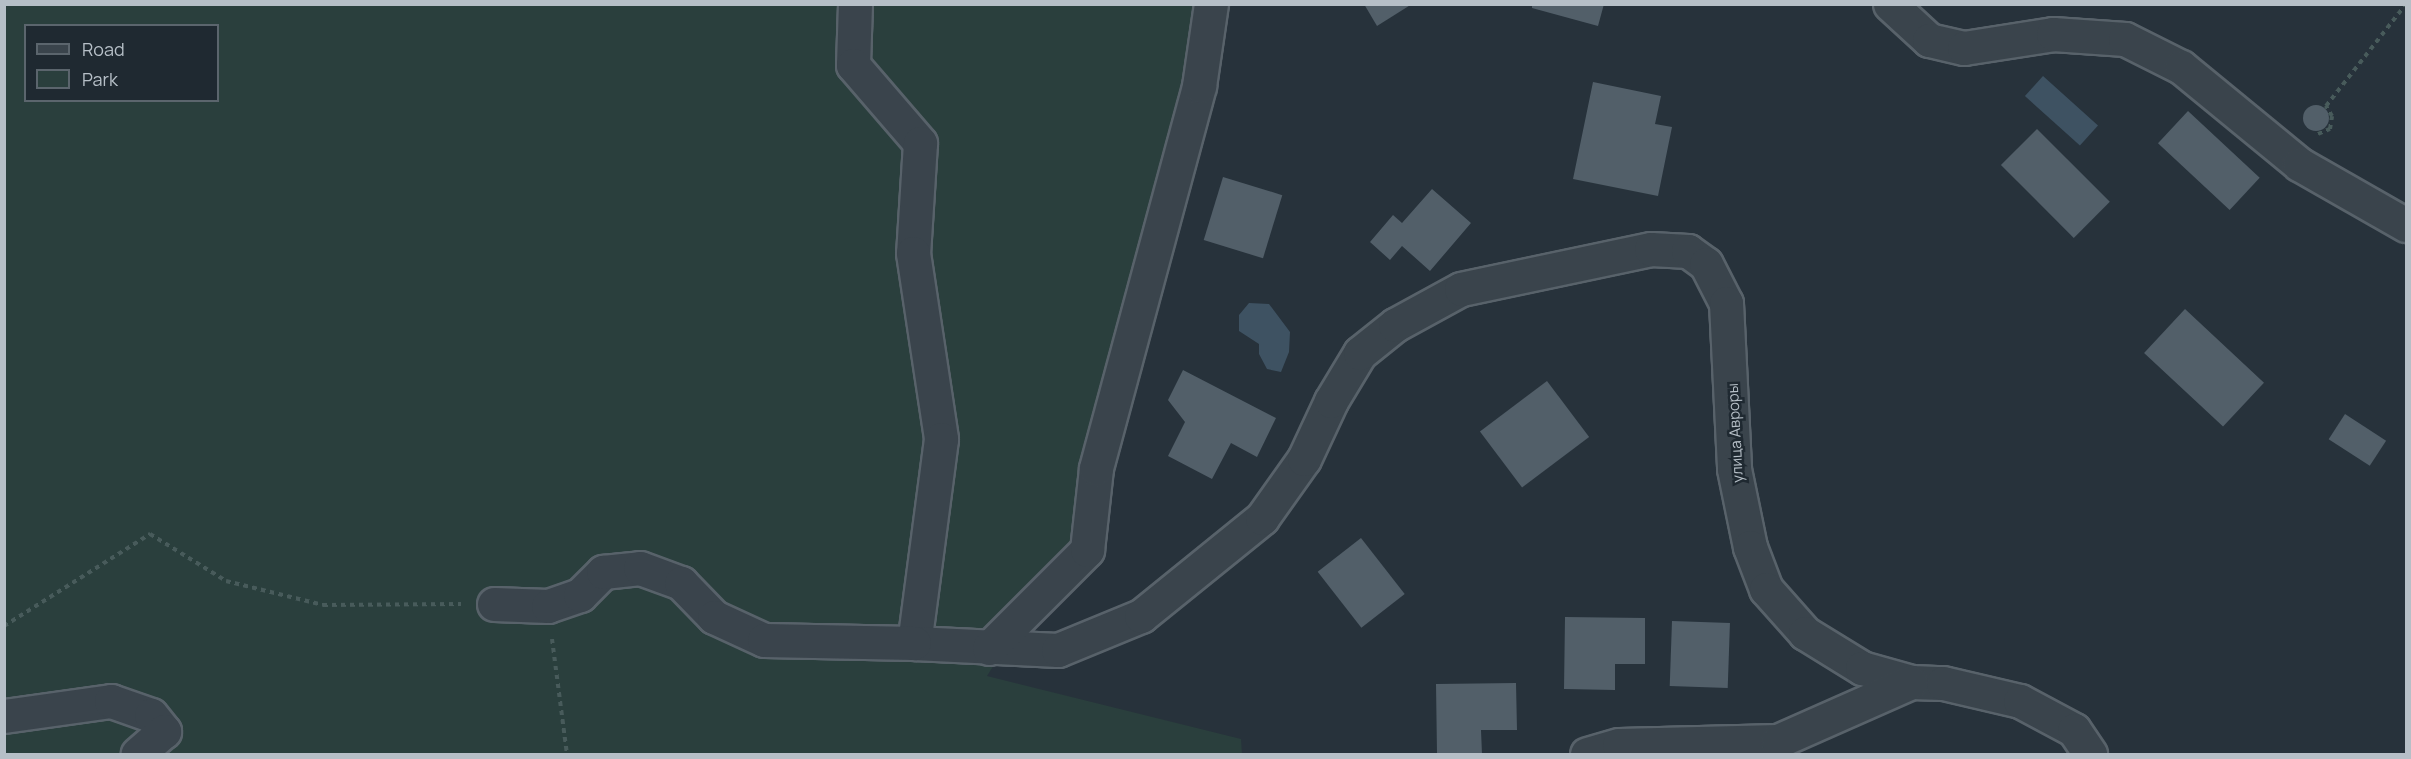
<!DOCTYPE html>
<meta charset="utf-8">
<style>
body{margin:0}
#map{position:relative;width:2411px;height:759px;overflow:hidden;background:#27323b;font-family:Manrope,sans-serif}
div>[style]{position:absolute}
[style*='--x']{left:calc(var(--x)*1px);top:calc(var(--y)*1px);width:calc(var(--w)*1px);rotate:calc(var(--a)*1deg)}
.green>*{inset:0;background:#2a3f3d}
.water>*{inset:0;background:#3e5262;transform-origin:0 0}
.building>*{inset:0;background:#525f69;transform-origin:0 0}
.round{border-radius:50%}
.path>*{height:4px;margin-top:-2px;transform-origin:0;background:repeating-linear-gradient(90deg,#485b5b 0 4.5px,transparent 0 9px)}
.roads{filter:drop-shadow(2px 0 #58626a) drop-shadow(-2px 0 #58626a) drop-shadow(0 2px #58626a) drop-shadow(0 -2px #58626a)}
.minor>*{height:33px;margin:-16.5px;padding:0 16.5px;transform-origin:16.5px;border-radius:16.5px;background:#3a444c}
span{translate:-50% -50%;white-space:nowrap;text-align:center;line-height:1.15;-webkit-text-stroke:5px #1f2931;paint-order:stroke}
.street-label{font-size:15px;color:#b6bfc7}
.frame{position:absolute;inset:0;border:6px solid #b6bfc7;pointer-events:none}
.legend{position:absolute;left:24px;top:24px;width:195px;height:78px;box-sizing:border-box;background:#1f2931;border:2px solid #5b656d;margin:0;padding:8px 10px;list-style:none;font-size:18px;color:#b6bfc7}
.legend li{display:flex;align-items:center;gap:12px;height:30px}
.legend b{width:30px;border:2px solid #5b656d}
</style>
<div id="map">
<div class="green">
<i style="clip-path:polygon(evenodd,4px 5px,1208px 5px,1107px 484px,987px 676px,1241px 739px,1242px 754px,5px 754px,4px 5px,26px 26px,218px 26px,218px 100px,26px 100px,26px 26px)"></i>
</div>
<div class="water">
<i style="left:2043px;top:76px;width:74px;height:27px;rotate:42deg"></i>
<i style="clip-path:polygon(1249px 303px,1269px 304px,1290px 332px,1289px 352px,1281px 372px,1267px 369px,1259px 354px,1259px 344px,1239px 331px,1239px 315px)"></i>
</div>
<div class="building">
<i style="clip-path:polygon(1364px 4px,1412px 4px,1377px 26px)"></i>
<i style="clip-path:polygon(1532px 4px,1604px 4px,1598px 26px,1532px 8px)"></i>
<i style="clip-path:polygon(1593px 82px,1661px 96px,1655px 124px,1672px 127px,1658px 196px,1573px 179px)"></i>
<i class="round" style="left:2303px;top:105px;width:26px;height:26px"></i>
<i style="left:2188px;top:111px;width:98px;height:44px;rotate:43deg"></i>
<i style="left:2037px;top:129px;width:103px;height:51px;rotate:45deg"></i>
<i style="left:1223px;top:177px;width:62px;height:66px;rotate:17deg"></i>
<i style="clip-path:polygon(1432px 189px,1471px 223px,1430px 271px,1402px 246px,1390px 260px,1370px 242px,1393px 215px,1402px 223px)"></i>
<i style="left:2185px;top:309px;width:108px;height:60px;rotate:43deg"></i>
<i style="clip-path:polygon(1183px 370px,1276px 418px,1257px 457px,1231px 443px,1212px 479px,1168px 456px,1185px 422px,1168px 400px)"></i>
<i style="left:1547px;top:381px;width:70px;height:84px;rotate:53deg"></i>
<i style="left:2345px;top:414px;width:49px;height:30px;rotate:33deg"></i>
<i style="left:1361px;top:538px;width:71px;height:55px;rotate:52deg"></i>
<i style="clip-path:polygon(1565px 617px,1645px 618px,1645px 664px,1615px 664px,1615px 690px,1564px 689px)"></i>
<i style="left:1672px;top:621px;width:58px;height:65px;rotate:2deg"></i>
<i style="clip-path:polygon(1516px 683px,1517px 730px,1481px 730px,1482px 754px,1437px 754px,1436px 684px)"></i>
</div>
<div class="path">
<i style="--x:2318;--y:134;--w:13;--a:-23"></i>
<i style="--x:2330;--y:129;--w:13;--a:-81"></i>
<i style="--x:2332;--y:116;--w:12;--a:-121"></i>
<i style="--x:2326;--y:106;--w:130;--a:-51.9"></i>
<i style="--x:4;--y:626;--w:173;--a:-32.2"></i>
<i style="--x:150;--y:534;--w:89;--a:31.7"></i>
<i style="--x:226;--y:581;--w:100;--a:13.9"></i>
<i style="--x:323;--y:605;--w:138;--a:-0.4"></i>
<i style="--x:552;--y:639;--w:116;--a:82.6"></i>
</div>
<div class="roads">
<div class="minor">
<i style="--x:855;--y:4;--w:61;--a:91.9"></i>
<i style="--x:853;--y:65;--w:103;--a:49.3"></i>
<i style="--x:920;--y:143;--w:110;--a:93.6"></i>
<i style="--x:913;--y:253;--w:188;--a:81.4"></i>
<i style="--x:941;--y:439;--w:206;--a:97.5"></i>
<i style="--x:914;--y:643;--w:144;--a:2.8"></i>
<i style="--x:1058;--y:650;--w:90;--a:-22.3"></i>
<i style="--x:1141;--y:616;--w:156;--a:-39"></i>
<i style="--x:1262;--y:518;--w:72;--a:-54.6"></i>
<i style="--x:1304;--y:459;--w:64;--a:-65"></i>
<i style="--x:1331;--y:401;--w:56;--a:-58.9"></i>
<i style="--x:1360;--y:353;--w:45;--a:-38.7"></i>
<i style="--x:1395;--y:325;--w:75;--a:-28.6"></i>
<i style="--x:1461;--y:289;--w:194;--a:-11.9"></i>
<i style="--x:1651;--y:249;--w:37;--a:3"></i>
<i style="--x:1688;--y:251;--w:22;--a:36"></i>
<i style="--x:1706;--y:264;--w:44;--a:62.9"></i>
<i style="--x:1726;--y:303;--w:166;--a:87.2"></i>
<i style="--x:1734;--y:469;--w:80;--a:78.4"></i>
<i style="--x:1750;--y:547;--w:45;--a:69.1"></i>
<i style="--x:1766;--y:589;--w:59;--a:48.4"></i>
<i style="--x:1805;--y:633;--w:67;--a:31.6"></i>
<i style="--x:1862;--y:668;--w:51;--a:15.9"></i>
<i style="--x:1911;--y:682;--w:32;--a:2"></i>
<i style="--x:1943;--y:683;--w:79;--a:13.2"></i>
<i style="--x:2020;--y:701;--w:61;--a:28.2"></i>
<i style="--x:2074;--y:730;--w:29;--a:56"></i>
<i style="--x:1890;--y:4;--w:53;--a:42.7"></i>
<i style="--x:1929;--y:40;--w:36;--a:13"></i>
<i style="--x:1964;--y:48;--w:90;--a:-8.9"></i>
<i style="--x:2053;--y:34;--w:72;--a:4"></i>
<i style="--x:2125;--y:39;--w:63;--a:26.6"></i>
<i style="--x:2181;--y:67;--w:153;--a:39.4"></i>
<i style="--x:2299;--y:164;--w:123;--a:29.7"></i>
<i style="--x:494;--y:604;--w:54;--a:2.1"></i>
<i style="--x:548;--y:606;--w:34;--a:-19"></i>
<i style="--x:580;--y:595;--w:33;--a:-45"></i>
<i style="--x:603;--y:572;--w:37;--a:-6"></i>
<i style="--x:640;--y:568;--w:44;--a:20.1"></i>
<i style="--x:681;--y:583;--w:47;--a:45.9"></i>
<i style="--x:714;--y:617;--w:55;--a:24.7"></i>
<i style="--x:764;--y:640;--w:150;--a:1.1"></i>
<i style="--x:989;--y:648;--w:139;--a:-45"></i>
<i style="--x:1087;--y:550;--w:82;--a:-83.7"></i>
<i style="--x:1096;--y:468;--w:396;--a:-74.9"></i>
<i style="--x:1199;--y:86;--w:83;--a:-81.7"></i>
<i style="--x:4;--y:716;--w:108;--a:-8"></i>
<i style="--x:111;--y:701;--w:42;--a:19.3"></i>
<i style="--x:151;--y:715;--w:21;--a:51"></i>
<i style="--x:164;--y:731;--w:35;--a:139"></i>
<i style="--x:1587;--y:754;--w:33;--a:-16"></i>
<i style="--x:1619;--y:745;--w:159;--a:-1.4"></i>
<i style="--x:1778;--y:741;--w:145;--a:-23.9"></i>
</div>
</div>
<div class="street-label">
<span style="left:1735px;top:433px;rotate:-93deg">улица Авроры</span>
</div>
<div class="frame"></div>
<ul class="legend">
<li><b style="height:8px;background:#3a444c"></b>Road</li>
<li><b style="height:16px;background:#2a3f3d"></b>Park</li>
</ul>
</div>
